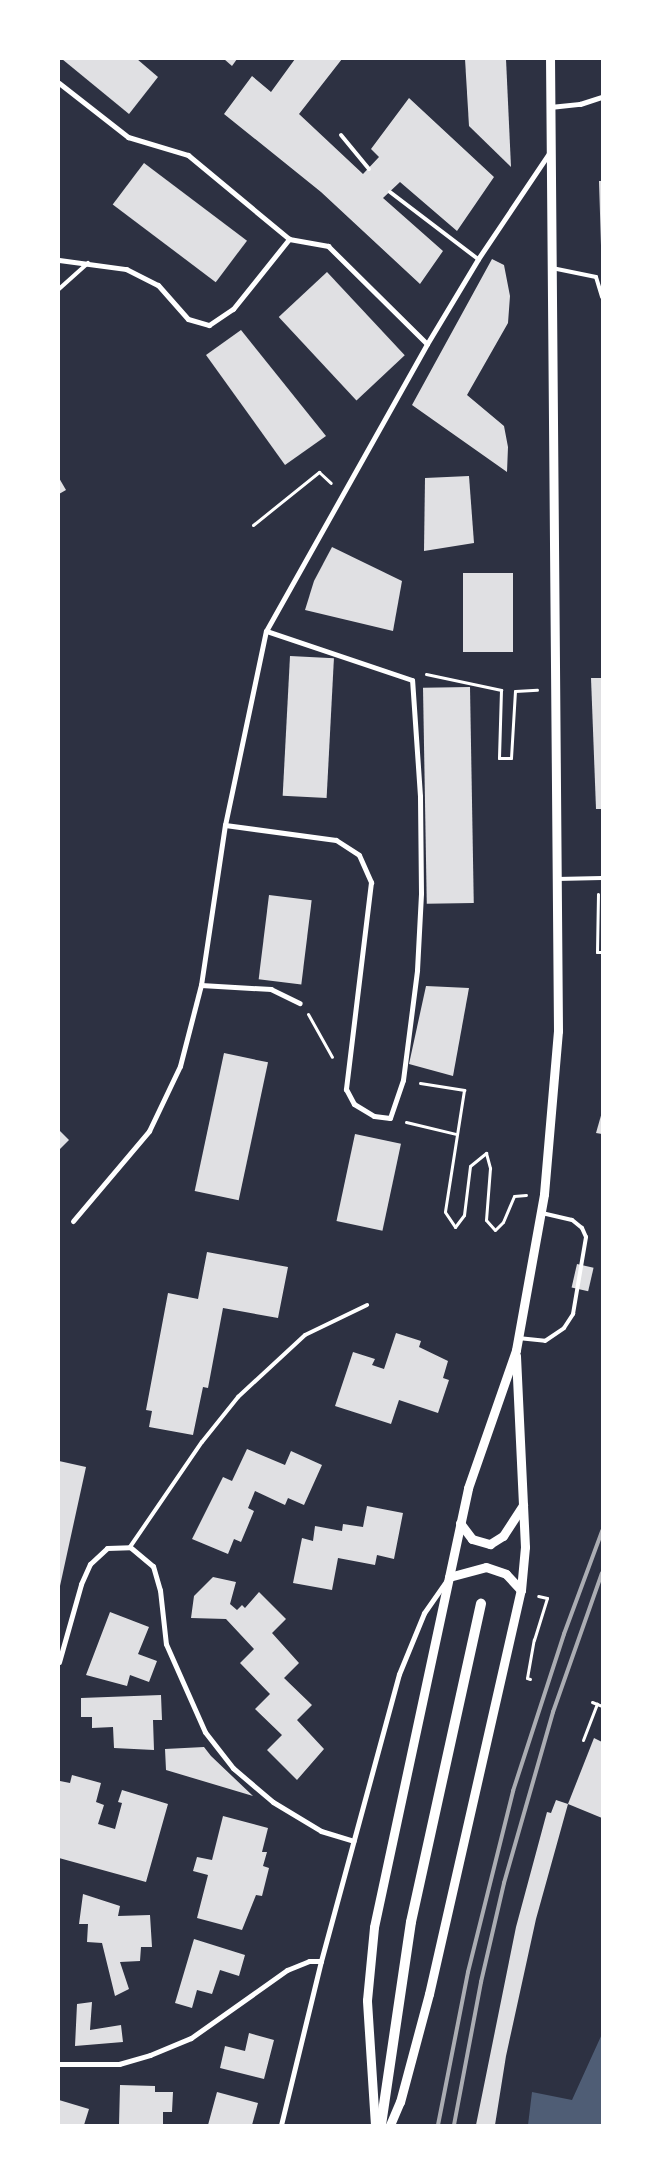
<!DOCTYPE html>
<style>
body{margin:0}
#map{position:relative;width:661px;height:2184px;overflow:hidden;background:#2d3142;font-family:"Nunito Sans",sans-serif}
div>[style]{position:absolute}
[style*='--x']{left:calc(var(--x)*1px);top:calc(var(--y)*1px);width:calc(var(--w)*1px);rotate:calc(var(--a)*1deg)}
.water>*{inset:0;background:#4f5d75}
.building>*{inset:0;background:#e0e0e3;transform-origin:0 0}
.path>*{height:3px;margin:-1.5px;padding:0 1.5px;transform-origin:1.5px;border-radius:1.5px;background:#fff}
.service>*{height:4px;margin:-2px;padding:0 2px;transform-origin:2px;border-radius:2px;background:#fff}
.pedestrian>*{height:4.5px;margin:-2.25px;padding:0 2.25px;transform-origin:2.25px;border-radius:2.25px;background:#fff}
.minor>*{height:5px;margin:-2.5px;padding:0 2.5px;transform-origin:2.5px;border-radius:2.5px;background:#fff}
.tertiary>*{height:9px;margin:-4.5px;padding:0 4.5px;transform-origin:4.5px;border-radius:4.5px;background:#fff}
.secondary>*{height:10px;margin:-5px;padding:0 5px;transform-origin:5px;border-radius:5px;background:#fff}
.rail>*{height:4px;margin:-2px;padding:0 2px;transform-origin:2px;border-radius:2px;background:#abadb3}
span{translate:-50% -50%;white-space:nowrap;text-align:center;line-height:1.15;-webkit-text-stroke:5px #fff;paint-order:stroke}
.frame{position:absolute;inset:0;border:60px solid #fff;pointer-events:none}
</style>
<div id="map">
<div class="water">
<i style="clip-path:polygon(602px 2034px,602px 2125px,528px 2125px,532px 2092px,572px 2100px)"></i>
</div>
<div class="building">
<i style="clip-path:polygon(62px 59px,137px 59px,158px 77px,129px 114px)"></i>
<i style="clip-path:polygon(224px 59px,237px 59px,232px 66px)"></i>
<i style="clip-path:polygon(295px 59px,342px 59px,299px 114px,363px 174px,379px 157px,371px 149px,409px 98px,494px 177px,457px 231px,400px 182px,383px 198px,443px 251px,420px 284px,321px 192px,224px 114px,252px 76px,271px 92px)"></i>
<i style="clip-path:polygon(465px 59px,506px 59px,511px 167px,469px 126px)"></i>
<i style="left:144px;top:163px;width:129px;height:52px;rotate:37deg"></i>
<i style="clip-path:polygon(599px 181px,602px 181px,602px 246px,601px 246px)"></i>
<i style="clip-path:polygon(492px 259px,504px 265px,510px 296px,508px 323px,467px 395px,504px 426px,508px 447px,507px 472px,412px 405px)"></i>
<i style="left:327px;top:272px;width:114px;height:66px;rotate:47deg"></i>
<i style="clip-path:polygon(241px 330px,326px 436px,285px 465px,206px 355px)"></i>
<i style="clip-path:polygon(469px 476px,474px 543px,424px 551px,425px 478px)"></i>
<i style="clip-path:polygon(59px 478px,66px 490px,59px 494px)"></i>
<i style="clip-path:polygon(332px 547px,402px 581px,393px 631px,305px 610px,314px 581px)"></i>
<i style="left:463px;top:573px;width:50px;height:79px"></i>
<i style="left:290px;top:656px;width:44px;height:140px;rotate:3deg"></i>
<i style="clip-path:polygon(591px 678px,602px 678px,602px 809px,596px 809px)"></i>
<i style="left:470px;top:687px;width:216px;height:47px;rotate:89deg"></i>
<i style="left:269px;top:895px;width:43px;height:85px;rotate:7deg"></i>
<i style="clip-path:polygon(426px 986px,469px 988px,453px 1076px,409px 1064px)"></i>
<i style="left:224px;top:1053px;width:45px;height:141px;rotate:12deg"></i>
<i style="clip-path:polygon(602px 1112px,602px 1134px,596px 1133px)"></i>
<i style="clip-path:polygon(59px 1130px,69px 1140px,59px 1150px)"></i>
<i style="left:355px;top:1134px;width:47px;height:89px;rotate:12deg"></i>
<i style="clip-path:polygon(207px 1252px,288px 1267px,278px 1318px,223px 1308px,208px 1388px,203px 1387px,193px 1435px,149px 1427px,152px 1411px,146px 1410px,168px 1293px,198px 1299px)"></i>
<i style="left:577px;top:1264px;width:17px;height:24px;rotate:13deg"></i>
<i style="clip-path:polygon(396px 1333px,421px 1341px,419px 1347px,448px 1361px,443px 1378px,449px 1380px,438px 1413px,399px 1400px,391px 1424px,335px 1406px,353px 1352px,375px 1359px,372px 1365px,384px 1369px)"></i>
<i style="clip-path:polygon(247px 1449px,285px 1465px,291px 1451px,322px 1465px,304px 1505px,288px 1498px,285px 1505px,255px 1491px,248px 1508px,254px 1511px,241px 1542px,234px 1539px,228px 1554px,192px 1539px,223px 1477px,232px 1481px)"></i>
<i style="clip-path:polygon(59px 1461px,86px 1467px,60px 1586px,59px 1586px)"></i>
<i style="clip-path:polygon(367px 1506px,403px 1513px,394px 1559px,377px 1555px,375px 1565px,338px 1558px,332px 1590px,293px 1583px,302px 1538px,313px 1541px,315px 1526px,342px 1531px,343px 1524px,363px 1527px)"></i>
<i style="clip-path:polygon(213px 1577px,236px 1582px,230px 1604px,237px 1610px,242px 1605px,245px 1608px,259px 1592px,286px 1619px,272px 1633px,299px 1663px,284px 1678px,312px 1705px,297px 1720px,324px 1749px,297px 1780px,267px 1750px,282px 1735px,255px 1709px,270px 1694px,240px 1663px,254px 1649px,226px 1619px,191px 1618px,194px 1596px)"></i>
<i style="clip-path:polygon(110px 1612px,149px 1627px,138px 1654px,157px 1661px,149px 1682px,130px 1675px,127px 1686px,86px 1675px)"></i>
<i style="clip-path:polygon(161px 1695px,162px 1720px,153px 1720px,154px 1750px,114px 1748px,113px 1727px,92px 1728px,92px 1717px,81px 1717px,81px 1698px)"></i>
<i style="clip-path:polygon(594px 1738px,602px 1742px,602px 1818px,568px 1804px)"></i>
<i style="clip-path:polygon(204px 1747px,211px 1756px,253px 1796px,166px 1770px,165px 1749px)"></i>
<i style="clip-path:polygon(72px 1775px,101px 1783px,96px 1802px,104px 1805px,98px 1824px,115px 1829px,122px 1803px,118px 1802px,122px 1790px,168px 1804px,146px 1882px,59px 1858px,59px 1786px,60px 1781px,70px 1783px)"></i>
<i style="clip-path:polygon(556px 1800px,568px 1804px,536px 1919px,506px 2056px,495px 2125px,476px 2125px,516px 1927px,547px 1812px,551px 1813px)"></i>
<i style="clip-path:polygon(223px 1816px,268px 1828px,262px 1852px,267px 1852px,263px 1866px,269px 1868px,262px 1896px,256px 1895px,242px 1930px,197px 1918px,208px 1875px,193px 1871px,197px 1857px,212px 1860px)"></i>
<i style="clip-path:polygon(83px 1894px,120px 1906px,118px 1916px,150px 1915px,152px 1947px,141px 1947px,140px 1961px,120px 1962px,129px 1989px,115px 1996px,102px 1943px,87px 1942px,88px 1924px,79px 1924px)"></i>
<i style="clip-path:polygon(194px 1939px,245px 1955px,239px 1976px,220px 1970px,212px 1994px,197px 1990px,192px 2008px,175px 2003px)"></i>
<i style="clip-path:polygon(92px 2002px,90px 2030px,121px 2025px,123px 2042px,75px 2046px,77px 2004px)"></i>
<i style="clip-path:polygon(249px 2033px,274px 2040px,264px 2079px,220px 2068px,225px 2046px,245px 2051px)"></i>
<i style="clip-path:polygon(120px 2085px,155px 2086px,155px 2092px,173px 2092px,172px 2112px,163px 2112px,163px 2125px,119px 2125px)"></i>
<i style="clip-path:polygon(217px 2092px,258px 2103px,252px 2125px,208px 2125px)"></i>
<i style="clip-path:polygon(59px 2100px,89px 2109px,84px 2125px,59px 2125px)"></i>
</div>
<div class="path">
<i style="--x:253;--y:525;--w:85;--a:-38.8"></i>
<i style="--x:319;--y:472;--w:16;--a:43"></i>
<i style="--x:426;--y:674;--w:77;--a:12"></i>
<i style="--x:501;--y:690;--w:68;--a:91.7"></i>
<i style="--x:499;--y:758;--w:12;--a:0"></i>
<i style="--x:511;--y:758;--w:67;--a:-86.6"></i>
<i style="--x:515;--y:691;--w:22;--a:-3"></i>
<i style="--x:598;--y:894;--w:58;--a:91"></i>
<i style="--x:597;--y:952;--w:5;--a:0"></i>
<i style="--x:308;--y:1014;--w:49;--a:60.8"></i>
<i style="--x:420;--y:1083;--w:45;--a:9"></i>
<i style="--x:464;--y:1090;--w:123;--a:98.9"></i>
<i style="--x:445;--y:1212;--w:18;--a:56"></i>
<i style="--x:455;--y:1227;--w:15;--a:-53"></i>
<i style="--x:464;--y:1215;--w:49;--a:-83"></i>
<i style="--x:470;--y:1166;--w:21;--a:-39"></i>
<i style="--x:486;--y:1153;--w:16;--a:75"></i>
<i style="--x:490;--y:1168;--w:52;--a:94.4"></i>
<i style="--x:486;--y:1220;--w:13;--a:48"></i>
<i style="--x:495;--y:1230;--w:11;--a:-45"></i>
<i style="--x:503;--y:1222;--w:28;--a:-67"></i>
<i style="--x:514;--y:1196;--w:12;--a:-5"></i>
<i style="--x:406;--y:1122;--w:51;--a:13.5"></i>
<i style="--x:530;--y:1679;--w:3;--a:-162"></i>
<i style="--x:527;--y:1678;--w:39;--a:-80"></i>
<i style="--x:534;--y:1640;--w:44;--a:-72.8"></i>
<i style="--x:547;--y:1598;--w:9;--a:-167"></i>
<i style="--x:592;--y:1702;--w:11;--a:22"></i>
<i style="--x:583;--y:1740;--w:39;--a:-69"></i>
</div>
<div class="service">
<i style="--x:341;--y:135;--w:44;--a:50.5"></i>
<i style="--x:390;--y:192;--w:111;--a:37.3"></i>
<i style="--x:552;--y:268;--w:45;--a:11.6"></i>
<i style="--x:596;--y:277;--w:21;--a:73"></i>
<i style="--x:59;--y:289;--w:39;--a:-42"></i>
<i style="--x:557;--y:879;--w:45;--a:-1.3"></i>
<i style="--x:518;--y:1338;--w:27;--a:6"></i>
<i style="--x:545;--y:1341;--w:23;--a:-34"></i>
<i style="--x:564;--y:1328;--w:17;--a:-57"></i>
<i style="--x:573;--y:1314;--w:78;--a:-80.4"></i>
<i style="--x:586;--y:1237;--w:10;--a:-114"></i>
<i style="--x:582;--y:1228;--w:13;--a:-141"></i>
<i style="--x:572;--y:1220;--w:32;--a:-167"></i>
<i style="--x:130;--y:1547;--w:127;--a:-55.6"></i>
<i style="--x:202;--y:1442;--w:58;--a:-51.3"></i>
<i style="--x:238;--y:1397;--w:91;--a:-42.8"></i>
<i style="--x:305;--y:1335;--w:69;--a:-25.8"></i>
</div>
<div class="pedestrian">
<i style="--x:201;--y:985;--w:70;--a:3.3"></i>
<i style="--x:271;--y:989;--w:32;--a:26"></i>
</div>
<div class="minor">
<i style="--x:59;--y:83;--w:88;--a:38"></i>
<i style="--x:128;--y:137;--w:63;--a:16.7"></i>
<i style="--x:188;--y:155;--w:131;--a:39.7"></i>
<i style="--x:289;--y:239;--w:40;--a:10"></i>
<i style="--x:328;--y:246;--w:139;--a:44.7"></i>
<i style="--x:550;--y:107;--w:30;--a:-6"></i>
<i style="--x:580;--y:104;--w:23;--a:-18"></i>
<i style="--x:59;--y:260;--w:68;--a:7.7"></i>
<i style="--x:126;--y:269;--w:36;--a:27"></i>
<i style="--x:158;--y:285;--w:45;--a:48.6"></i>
<i style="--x:188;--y:319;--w:22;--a:16"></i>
<i style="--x:209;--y:325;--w:29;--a:-34"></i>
<i style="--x:233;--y:309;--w:90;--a:-51.3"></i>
<i style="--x:225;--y:825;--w:112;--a:7.7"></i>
<i style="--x:336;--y:840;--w:27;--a:33"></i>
<i style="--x:359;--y:855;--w:30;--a:66"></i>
<i style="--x:371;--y:882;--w:209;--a:96.9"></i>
<i style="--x:346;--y:1089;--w:17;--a:62"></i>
<i style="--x:354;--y:1104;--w:23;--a:31"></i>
<i style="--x:374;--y:1116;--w:16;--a:7"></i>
<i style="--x:390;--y:1118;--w:40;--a:-71.1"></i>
<i style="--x:403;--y:1080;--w:111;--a:-82.7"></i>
<i style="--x:417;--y:970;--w:77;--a:-87"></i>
<i style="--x:421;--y:893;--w:97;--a:-90.6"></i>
<i style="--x:420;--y:796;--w:116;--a:-93.9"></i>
<i style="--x:412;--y:680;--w:154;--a:-161.4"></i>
<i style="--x:73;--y:1221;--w:118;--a:-49.8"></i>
<i style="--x:149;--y:1131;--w:72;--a:-64.5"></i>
<i style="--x:180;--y:1066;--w:84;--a:-75.5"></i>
<i style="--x:201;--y:985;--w:162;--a:-81.5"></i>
<i style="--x:225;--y:825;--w:198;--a:-78.1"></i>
<i style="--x:266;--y:631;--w:329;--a:-60.7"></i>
<i style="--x:427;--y:344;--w:99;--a:-59"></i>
<i style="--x:478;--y:259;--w:129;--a:-56.1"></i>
<i style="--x:59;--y:1662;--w:81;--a:-74.2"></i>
<i style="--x:81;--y:1584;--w:22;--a:-66"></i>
<i style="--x:90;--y:1564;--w:23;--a:-43"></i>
<i style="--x:107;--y:1548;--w:23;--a:-2"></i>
<i style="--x:130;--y:1547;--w:30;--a:40"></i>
<i style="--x:153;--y:1566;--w:25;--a:74"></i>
<i style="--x:160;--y:1590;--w:54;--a:83.7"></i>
<i style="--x:166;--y:1644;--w:96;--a:66.1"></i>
<i style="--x:205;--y:1732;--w:46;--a:52.1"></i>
<i style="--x:233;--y:1768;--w:52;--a:40.4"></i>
<i style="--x:273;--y:1802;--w:56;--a:31.1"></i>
<i style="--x:321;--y:1831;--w:34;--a:17"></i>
<i style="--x:59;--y:2064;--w:60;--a:0"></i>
<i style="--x:119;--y:2064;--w:32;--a:-16"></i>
<i style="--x:150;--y:2055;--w:44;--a:-22.5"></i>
<i style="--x:191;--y:2038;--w:118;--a:-35.3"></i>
<i style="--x:287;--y:1970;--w:24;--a:-22"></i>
<i style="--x:309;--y:1961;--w:12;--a:0"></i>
<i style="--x:281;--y:2125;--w:169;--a:-76.3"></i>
<i style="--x:321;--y:1961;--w:297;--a:-74.8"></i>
<i style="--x:399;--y:1674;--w:66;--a:-67.7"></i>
<i style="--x:424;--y:1613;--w:40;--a:-55.1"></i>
</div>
<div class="tertiary">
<i style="--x:460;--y:1523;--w:20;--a:53"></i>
<i style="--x:472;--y:1539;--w:19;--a:16"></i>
<i style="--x:490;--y:1544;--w:15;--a:-32"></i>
<i style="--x:503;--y:1536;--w:37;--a:-57"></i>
<i style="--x:449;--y:1577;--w:38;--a:-15"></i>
<i style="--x:486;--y:1567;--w:21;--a:19"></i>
<i style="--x:506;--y:1574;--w:22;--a:47"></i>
<i style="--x:375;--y:2125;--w:125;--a:-93.7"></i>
<i style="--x:367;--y:2000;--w:73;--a:-84.5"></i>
<i style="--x:374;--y:1927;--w:449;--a:-77.9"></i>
<i style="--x:468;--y:1488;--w:146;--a:-70.8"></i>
<i style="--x:516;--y:1350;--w:158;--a:-79.8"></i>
<i style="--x:544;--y:1194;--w:164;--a:-85.1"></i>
<i style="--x:558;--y:1031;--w:972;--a:-90.47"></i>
<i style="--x:390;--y:2125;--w:25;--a:-67"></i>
<i style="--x:400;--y:2102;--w:112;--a:-75"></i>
<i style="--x:429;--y:1994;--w:414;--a:-77.2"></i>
<i style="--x:521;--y:1590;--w:43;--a:-84.7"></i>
<i style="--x:525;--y:1547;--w:192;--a:-92.7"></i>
</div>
<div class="secondary">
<i style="--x:381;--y:2125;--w:205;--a:-81.6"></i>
<i style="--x:411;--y:1922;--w:326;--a:-77.6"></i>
</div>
<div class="rail">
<i style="--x:438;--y:2125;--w:156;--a:-78.9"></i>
<i style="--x:468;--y:1972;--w:187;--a:-76"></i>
<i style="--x:513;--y:1791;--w:165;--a:-72"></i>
<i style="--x:564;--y:1634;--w:110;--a:-69.7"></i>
<i style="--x:454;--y:2125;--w:146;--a:-79.3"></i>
<i style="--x:481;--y:1982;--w:102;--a:-76.9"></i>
<i style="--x:504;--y:1883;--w:178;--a:-74"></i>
<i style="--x:553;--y:1712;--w:147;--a:-70.6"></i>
</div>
<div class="frame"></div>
</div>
